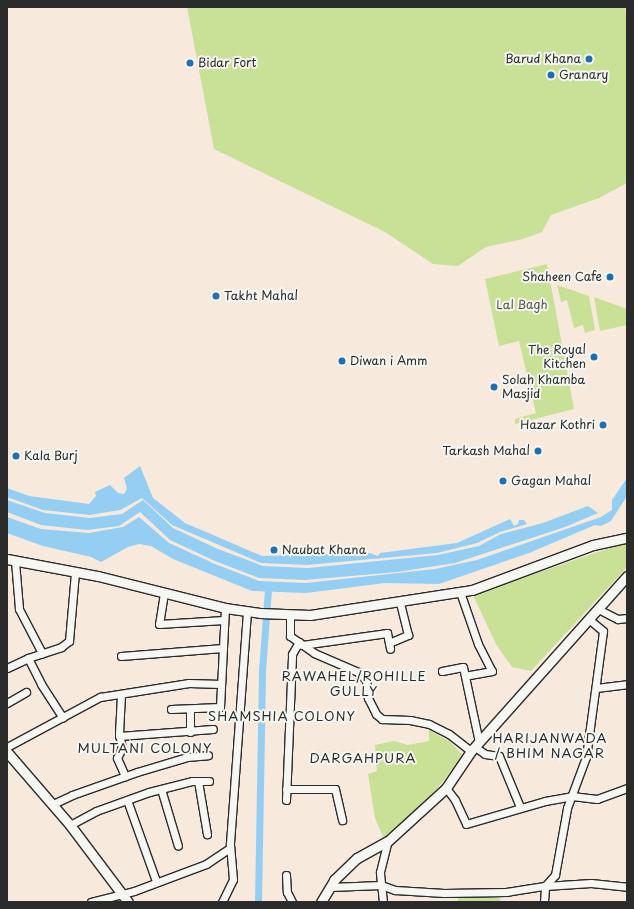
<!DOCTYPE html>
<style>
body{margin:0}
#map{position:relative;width:634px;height:909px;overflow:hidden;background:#f7e9dc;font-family:"Playpen Sans",sans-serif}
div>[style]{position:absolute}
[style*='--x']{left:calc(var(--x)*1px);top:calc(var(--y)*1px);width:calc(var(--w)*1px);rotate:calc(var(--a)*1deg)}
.green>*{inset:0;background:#c9e196}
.water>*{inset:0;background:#94cef3}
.canal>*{height:7px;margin:-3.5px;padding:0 3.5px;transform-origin:3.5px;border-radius:3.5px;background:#94cef3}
.roads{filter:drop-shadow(1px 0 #2b2b2b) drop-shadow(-1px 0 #2b2b2b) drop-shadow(0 1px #2b2b2b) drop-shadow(0 -1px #2b2b2b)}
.minor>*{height:7px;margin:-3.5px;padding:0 3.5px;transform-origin:3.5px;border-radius:3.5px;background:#f6f6f2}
.tertiary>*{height:9px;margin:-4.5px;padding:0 4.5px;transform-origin:4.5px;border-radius:4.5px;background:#f6f6f2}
.dots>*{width:11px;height:11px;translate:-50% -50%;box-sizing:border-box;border:2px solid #f6f6f2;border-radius:50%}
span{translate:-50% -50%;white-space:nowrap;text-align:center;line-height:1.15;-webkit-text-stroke:4px #f6f6f2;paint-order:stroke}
.poi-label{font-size:12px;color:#2b2b2b}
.right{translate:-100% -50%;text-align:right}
.left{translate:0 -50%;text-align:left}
.park-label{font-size:12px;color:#525846}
.neighbourhood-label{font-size:13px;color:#2b2b2b;letter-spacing:1px}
.frame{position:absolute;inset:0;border:8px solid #2b2b2b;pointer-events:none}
</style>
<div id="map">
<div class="green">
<i style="clip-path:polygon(187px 7px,625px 7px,627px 23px,627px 183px,599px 198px,551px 215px,542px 232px,523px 239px,486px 247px,458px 266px,433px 264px,385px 232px,214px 149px)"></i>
<i style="clip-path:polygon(547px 264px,574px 409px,515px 424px,515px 419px,536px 413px,519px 341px,499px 346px,485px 279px)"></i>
<i style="clip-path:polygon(557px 285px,589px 296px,595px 330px,585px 333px,583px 325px,574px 328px,567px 300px,561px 302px)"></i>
<i style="clip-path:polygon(594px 297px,627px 309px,627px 325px,600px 331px)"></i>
<i style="clip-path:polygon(627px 542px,626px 568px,531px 671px,512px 667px,496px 644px,473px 595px)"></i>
<i style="clip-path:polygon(429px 730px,449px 741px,463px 755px,427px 802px,384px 839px,375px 818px,368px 774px,377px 771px,375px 745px,394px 741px,408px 745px,429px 741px)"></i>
<i style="clip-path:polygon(458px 897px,500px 898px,500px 902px,458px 902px)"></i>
</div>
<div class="water">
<i style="clip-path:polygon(140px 466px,153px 498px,185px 523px,262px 556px,370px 553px,378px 556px,380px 553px,457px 543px,510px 519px,514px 526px,518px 524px,519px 520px,524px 520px,527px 524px,500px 532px,477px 543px,437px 553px,307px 565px,261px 563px,172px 525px,142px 498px,120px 510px,89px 515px,43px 510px,7px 497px,7px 488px,29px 496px,89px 504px,96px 496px,95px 492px,110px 485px,118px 493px,124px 494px,127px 489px,124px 478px)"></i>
<i style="clip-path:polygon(627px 478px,627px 496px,611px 521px,601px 526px,595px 525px,529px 553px,439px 584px,385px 583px,306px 593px,252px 591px,173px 559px,151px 546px,139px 544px,128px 547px,101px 562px,91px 557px,43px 546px,7px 533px,7px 517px,41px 529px,89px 533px,123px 527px,139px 517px,169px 543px,215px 564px,259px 581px,306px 583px,435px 569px,477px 560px,601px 517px,612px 510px,612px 500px)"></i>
<i style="clip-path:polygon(7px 500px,45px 513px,90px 518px,122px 514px,143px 500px,173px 528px,218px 549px,263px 566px,308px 568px,438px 555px,479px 546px,501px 534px,543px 523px,588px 506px,598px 513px,565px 527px,455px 563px,397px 572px,305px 580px,259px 578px,215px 561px,170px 540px,140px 512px,119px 526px,87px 530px,41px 525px,7px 512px)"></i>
</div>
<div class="canal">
<i style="--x:258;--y:902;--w:231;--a:-89"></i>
<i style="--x:262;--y:671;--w:82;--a:-85.8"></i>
</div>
<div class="roads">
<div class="minor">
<i style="--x:15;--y:561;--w:48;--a:85.2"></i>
<i style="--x:19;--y:609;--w:50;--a:62.4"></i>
<i style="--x:460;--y:592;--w:55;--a:70.9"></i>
<i style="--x:478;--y:644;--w:30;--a:63"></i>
<i style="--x:492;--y:671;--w:27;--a:170"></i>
<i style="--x:164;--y:593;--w:31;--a:99"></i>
<i style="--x:159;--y:624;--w:65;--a:-3.5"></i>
<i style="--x:600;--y:610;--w:20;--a:27"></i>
<i style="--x:618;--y:619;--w:9;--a:-6"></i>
<i style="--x:290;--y:614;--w:22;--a:90"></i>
<i style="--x:290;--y:636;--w:29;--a:35"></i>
<i style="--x:314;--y:653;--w:48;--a:23.4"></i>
<i style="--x:358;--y:672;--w:11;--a:45"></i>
<i style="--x:366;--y:680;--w:18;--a:84"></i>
<i style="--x:368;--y:698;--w:18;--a:63"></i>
<i style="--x:376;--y:714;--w:8;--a:40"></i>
<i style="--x:382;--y:719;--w:28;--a:2"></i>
<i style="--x:410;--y:720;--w:19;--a:12"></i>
<i style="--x:429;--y:724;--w:22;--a:27"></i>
<i style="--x:449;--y:734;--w:28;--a:38"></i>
<i style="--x:389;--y:643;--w:21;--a:-23"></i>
<i style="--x:408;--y:635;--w:34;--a:-104"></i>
<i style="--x:302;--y:645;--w:86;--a:-8"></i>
<i style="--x:387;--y:633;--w:16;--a:79"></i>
<i style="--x:121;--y:656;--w:102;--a:-4.5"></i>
<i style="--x:28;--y:658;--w:29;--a:63"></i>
<i style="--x:41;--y:684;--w:40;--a:57.1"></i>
<i style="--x:7;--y:668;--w:23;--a:-25"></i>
<i style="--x:28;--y:658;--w:35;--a:-18"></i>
<i style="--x:61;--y:647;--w:10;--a:-37"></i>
<i style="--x:69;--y:641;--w:69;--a:-85"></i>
<i style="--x:442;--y:671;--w:21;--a:-11"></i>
<i style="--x:463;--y:667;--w:77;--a:78"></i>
<i style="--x:596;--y:688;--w:31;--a:-7"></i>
<i style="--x:121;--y:695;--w:38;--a:93"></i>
<i style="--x:119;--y:733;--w:15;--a:79"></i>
<i style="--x:122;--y:748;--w:11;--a:117"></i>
<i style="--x:117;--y:758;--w:20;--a:66"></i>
<i style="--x:7;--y:703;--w:22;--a:-30"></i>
<i style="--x:171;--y:709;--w:49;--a:-2.3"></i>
<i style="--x:220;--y:707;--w:99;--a:-87.1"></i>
<i style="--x:190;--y:709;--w:23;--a:90"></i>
<i style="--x:119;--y:736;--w:94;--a:-4.3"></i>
<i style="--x:7;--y:747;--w:106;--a:-28.3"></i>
<i style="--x:100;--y:697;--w:90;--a:-8.9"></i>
<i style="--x:189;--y:683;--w:32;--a:2"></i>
<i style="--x:475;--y:747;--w:12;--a:35"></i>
<i style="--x:485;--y:754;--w:14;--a:8"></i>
<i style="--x:499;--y:756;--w:55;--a:67.6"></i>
<i style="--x:198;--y:781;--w:54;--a:80.4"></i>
<i style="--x:446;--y:788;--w:15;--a:53"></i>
<i style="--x:455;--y:800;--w:26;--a:65"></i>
<i style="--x:466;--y:824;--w:82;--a:-16.2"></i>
<i style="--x:545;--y:801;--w:27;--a:-10"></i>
<i style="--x:572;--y:796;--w:25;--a:7"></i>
<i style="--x:597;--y:799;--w:32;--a:-20"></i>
<i style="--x:161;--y:789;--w:59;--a:73.4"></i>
<i style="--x:286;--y:789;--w:49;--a:0"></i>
<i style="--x:335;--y:789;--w:32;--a:77"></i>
<i style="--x:127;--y:800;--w:86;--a:70.3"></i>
<i style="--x:286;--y:800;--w:146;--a:-87.6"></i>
<i style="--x:292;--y:654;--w:14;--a:-60"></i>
<i style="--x:53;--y:804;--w:21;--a:-25"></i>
<i style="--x:72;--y:795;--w:69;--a:-19.5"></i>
<i style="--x:137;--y:772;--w:52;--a:-16.7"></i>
<i style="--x:187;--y:757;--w:21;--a:-5"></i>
<i style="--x:70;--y:825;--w:30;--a:-28"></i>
<i style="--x:96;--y:811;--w:56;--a:-19.7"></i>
<i style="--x:149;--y:792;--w:44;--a:-14.3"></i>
<i style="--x:192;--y:781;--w:17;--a:0"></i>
<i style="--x:286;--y:875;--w:17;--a:87"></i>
<i style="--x:287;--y:892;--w:11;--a:63"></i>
<i style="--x:330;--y:887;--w:51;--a:-2.2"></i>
<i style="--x:381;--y:885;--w:15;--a:20"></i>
<i style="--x:395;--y:890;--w:49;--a:3.5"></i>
<i style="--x:444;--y:893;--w:62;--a:-0.9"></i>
<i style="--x:506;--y:892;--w:39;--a:-9"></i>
<i style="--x:545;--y:886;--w:46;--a:-3.7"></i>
<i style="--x:591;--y:883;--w:36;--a:6"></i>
<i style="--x:91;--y:902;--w:44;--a:-14.3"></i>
<i style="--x:134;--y:891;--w:77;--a:-20.6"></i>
<i style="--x:206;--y:864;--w:29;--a:-34"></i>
<i style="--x:222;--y:902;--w:25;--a:-64"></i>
<i style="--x:233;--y:879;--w:36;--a:-95"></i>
<i style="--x:230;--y:843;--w:233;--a:-85.8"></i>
<i style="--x:383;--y:902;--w:30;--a:-96"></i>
<i style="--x:380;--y:872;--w:32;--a:-76"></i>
<i style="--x:544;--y:902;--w:16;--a:-86"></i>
<i style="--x:545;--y:886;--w:15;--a:-48"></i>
<i style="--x:555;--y:875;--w:68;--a:-79.8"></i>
<i style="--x:567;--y:808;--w:54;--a:-69.6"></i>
<i style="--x:586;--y:757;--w:127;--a:-82.3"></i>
<i style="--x:603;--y:631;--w:17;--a:-140"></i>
</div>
<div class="tertiary">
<i style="--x:7;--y:559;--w:93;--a:10.6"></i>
<i style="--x:98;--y:576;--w:131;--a:14.1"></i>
<i style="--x:225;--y:608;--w:35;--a:8"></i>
<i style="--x:260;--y:613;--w:50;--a:2.3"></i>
<i style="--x:310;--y:615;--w:164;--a:-8.8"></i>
<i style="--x:472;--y:590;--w:129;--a:-20.4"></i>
<i style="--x:593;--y:545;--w:35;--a:-12"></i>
<i style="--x:7;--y:752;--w:96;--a:49.2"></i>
<i style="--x:70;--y:825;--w:96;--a:53"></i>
<i style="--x:321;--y:902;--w:26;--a:-59"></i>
<i style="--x:334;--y:880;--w:32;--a:-44"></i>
<i style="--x:357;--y:858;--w:35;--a:-29"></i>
<i style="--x:388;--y:841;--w:79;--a:-42.4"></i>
<i style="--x:446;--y:788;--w:45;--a:-56"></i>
<i style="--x:471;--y:751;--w:234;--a:-48.3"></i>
</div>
</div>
<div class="dots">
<i style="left:589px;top:59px;background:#1f6fb2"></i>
<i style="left:190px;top:63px;background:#1f6fb2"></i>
<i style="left:551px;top:75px;background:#1f6fb2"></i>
<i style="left:610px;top:277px;background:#1f6fb2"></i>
<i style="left:216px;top:296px;background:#1f6fb2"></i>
<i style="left:594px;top:357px;background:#1f6fb2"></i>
<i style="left:342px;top:361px;background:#1f6fb2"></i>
<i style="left:494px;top:387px;background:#1f6fb2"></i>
<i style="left:603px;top:425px;background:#1f6fb2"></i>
<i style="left:538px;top:451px;background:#1f6fb2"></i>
<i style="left:16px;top:456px;background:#1f6fb2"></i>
<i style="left:503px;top:481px;background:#1f6fb2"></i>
<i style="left:274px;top:550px;background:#1f6fb2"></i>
</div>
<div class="poi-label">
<span class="right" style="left:581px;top:59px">Barud Khana</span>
<span class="left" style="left:198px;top:63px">Bidar Fort</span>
<span class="left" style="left:559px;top:75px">Granary</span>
<span class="right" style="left:602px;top:277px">Shaheen Cafe</span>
<span class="left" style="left:224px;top:296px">Takht Mahal</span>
<span class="right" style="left:586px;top:357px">The Royal<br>Kitchen</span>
<span class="left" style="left:350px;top:361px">Diwan i Amm</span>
<span class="left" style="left:502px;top:387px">Solah Khamba<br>Masjid</span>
<span class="right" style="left:595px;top:425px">Hazar Kothri</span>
<span class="right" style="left:530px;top:451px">Tarkash Mahal</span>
<span class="left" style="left:24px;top:456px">Kala Burj</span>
<span class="left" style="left:511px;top:481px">Gagan Mahal</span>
<span class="left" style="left:282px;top:550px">Naubat Khana</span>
</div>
<div class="park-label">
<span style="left:522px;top:305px">Lal Bagh</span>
</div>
<div class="neighbourhood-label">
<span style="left:354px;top:684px">RAWAHEL/ROHILLE<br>GULLY</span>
<span style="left:282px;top:716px">SHAMSHIA COLONY</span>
<span style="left:550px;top:746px">HARIJANWADA<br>/ BHIM NAGAR</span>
<span style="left:145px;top:748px">MULTANI COLONY</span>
<span style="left:363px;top:758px">DARGAHPURA</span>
</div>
<div class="frame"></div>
</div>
